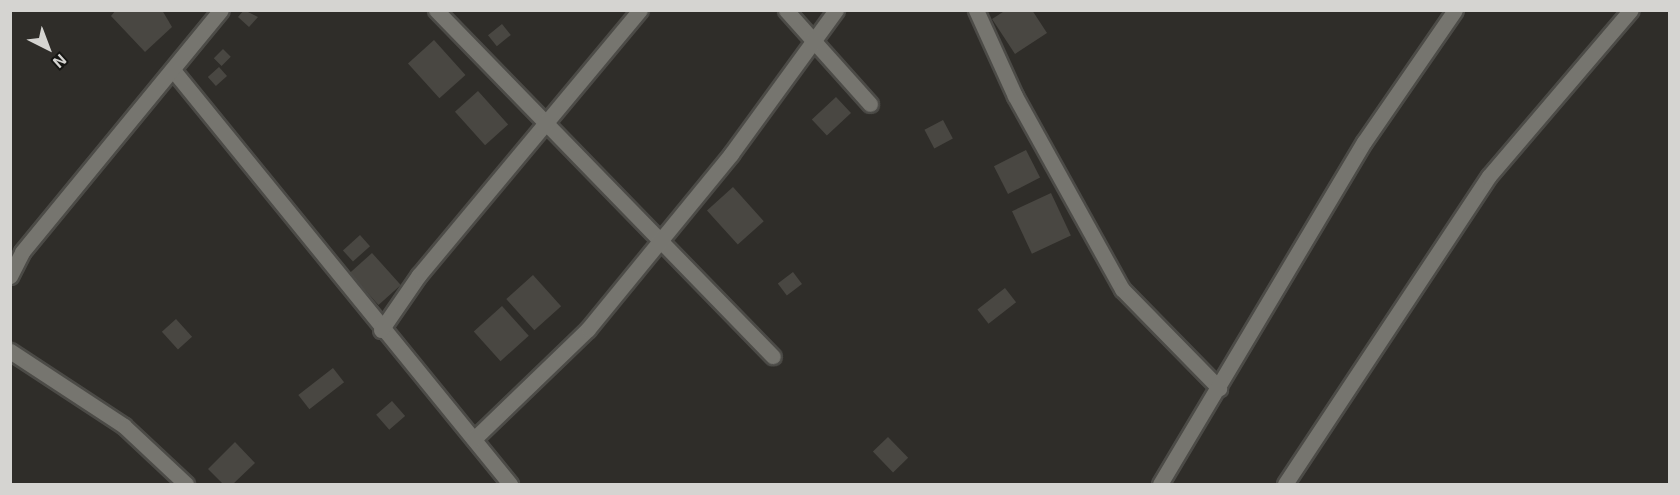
<!DOCTYPE html>
<style>
body{margin:0}
#map{position:relative;width:1680px;height:495px;overflow:hidden;background:#2f2d29;font-family:"Exo 2",sans-serif}
div>[style]{position:absolute}
[style*='--x']{left:calc(var(--x)*1px);top:calc(var(--y)*1px);width:calc(var(--w)*1px);rotate:calc(var(--a)*1deg)}
.building>*{inset:0;background:#494742;transform-origin:0 0}
.roads{filter:drop-shadow(2px 0 #4c4b47) drop-shadow(-2px 0 #4c4b47) drop-shadow(0 2px #4c4b47) drop-shadow(0 -2px #4c4b47)}
.minor>*{height:15px;margin:-7.5px;padding:0 7.5px;transform-origin:7.5px;border-radius:7.5px;background:#76756f}
span{translate:-50% -50%;white-space:nowrap;text-align:center;line-height:1.15;-webkit-text-stroke:6px #161613;paint-order:stroke}
.frame{position:absolute;inset:0;border:12px solid #d5d4d1;pointer-events:none}
.north{position:absolute;left:18px;top:18px;width:60px;height:60px;-webkit-text-stroke:4px #161613;paint-order:stroke;rotate:138deg;font-size:16px;font-weight:700;line-height:24px;text-align:center;color:#d5d4d1}
.north::after{content:'';display:block;margin:auto;width:21px;height:27px;background:#d5d4d1;clip-path:polygon(50% 0,100% 100%,50% 72%,0 100%)}
</style>
<div id="map">
<div class="building">
<i style="clip-path:polygon(116px 10px,162px 10px,172px 27px,145px 52px,111px 16px)"></i>
<i style="clip-path:polygon(244px 10px,258px 17px,249px 27px,238px 17px)"></i>
<i style="clip-path:polygon(1006px 10px,1032px 10px,1047px 33px,1015px 54px,992px 19px)"></i>
<i style="left:502px;top:24px;width:14px;height:18px;rotate:51deg"></i>
<i style="left:434px;top:40px;width:47px;height:35px;rotate:48deg"></i>
<i style="left:223px;top:49px;width:11px;height:13px;rotate:45deg"></i>
<i style="left:219px;top:67px;width:12px;height:15px;rotate:48deg"></i>
<i style="left:478px;top:91px;width:45px;height:31px;rotate:48deg"></i>
<i style="left:836px;top:97px;width:22px;height:33px;rotate:47deg"></i>
<i style="left:943px;top:120px;width:21px;height:21px;rotate:62deg"></i>
<i style="left:1026px;top:150px;width:31px;height:36px;rotate:63deg"></i>
<i style="left:733px;top:187px;width:46px;height:35px;rotate:48deg"></i>
<i style="left:1051px;top:193px;width:47px;height:43px;rotate:65deg"></i>
<i style="left:360px;top:235px;width:15px;height:23px;rotate:48deg"></i>
<i style="left:372px;top:253px;width:43px;height:30px;rotate:48deg"></i>
<i style="left:793px;top:272px;width:15px;height:19px;rotate:53deg"></i>
<i style="left:533px;top:275px;width:42px;height:36px;rotate:48deg"></i>
<i style="left:1005px;top:288px;width:18px;height:35px;rotate:52deg"></i>
<i style="left:502px;top:306px;width:40px;height:38px;rotate:48deg"></i>
<i style="left:176px;top:319px;width:24px;height:19px;rotate:48deg"></i>
<i style="left:333px;top:368px;width:18px;height:44px;rotate:52deg"></i>
<i style="left:392px;top:401px;width:20px;height:21px;rotate:49deg"></i>
<i style="left:888px;top:437px;width:29px;height:21px;rotate:46deg"></i>
<i style="clip-path:polygon(235px 442px,255px 463px,233px 484px,223px 484px,208px 469px)"></i>
</div>
<div class="roads">
<div class="minor">
<i style="--x:436;--y:10;--w:483;--a:45.8"></i>
<i style="--x:786;--y:10;--w:126;--a:48.2"></i>
<i style="--x:976;--y:10;--w:94;--a:65.6"></i>
<i style="--x:1015;--y:96;--w:221;--a:61"></i>
<i style="--x:1122;--y:289;--w:139;--a:45.6"></i>
<i style="--x:173;--y:70;--w:534;--a:50.85"></i>
<i style="--x:10;--y:276;--w:27;--a:-63"></i>
<i style="--x:22;--y:252;--w:313;--a:-50.6"></i>
<i style="--x:381;--y:330;--w:67;--a:-55.4"></i>
<i style="--x:419;--y:275;--w:345;--a:-50.2"></i>
<i style="--x:10;--y:351;--w:136;--a:33.3"></i>
<i style="--x:124;--y:426;--w:85;--a:43.1"></i>
<i style="--x:474;--y:439;--w:158;--a:-44"></i>
<i style="--x:588;--y:329;--w:226;--a:-50.7"></i>
<i style="--x:731;--y:154;--w:178;--a:-53.9"></i>
<i style="--x:1160;--y:484;--w:398;--a:-59.2"></i>
<i style="--x:1364;--y:142;--w:160;--a:-55.4"></i>
<i style="--x:1285;--y:484;--w:369;--a:-56.5"></i>
<i style="--x:1489;--y:176;--w:218;--a:-49.5"></i>
</div>
</div>
<div class="frame"></div>
<div class="north">N</div>
</div>
